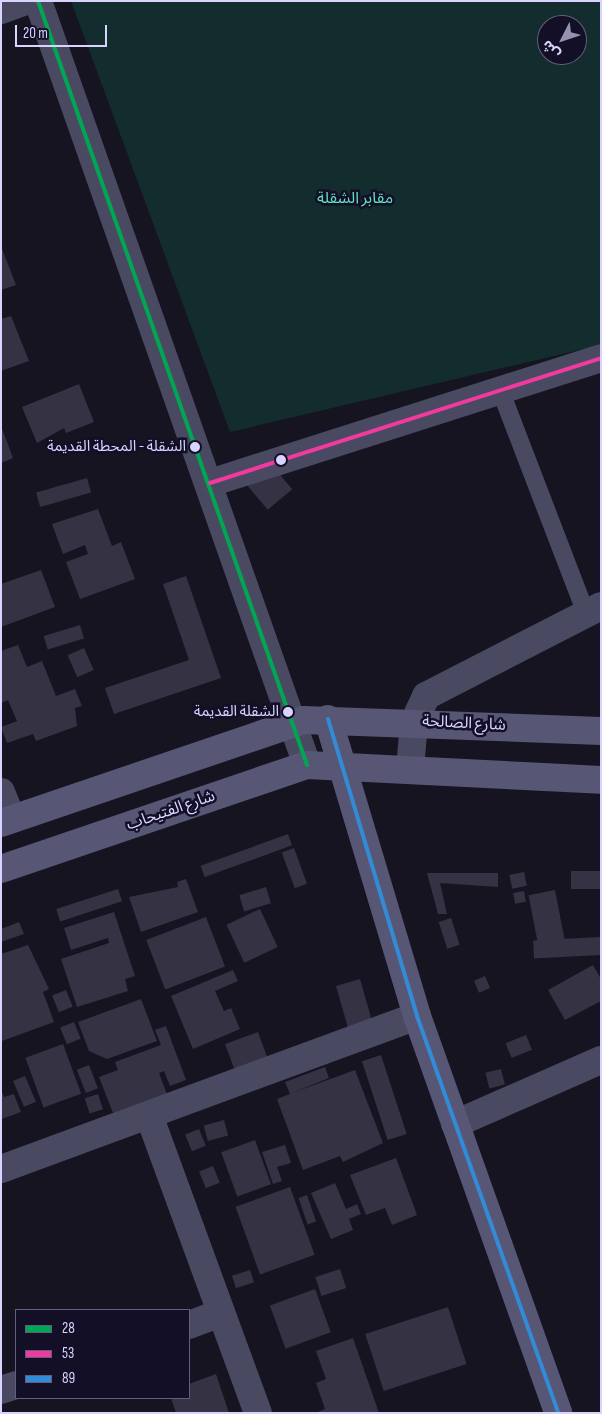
<!DOCTYPE html>
<meta charset="utf-8">
<style>
body{margin:0}
#map{position:relative;width:602px;height:1414px;overflow:hidden;background:#161421;font-family:"Sofia Sans Condensed","Noto Sans Arabic",sans-serif}
div>[style]{position:absolute}
[style*='--x']{left:calc(var(--x)*1px);top:calc(var(--y)*1px);width:calc(var(--w)*1px);rotate:calc(var(--a)*1deg)}
.green>*{inset:0;background:#132c2d}
.building>*{inset:0;background:#343243;transform-origin:0 0}
.lane>*{height:18px;margin:-9px;padding:0 9px;transform-origin:9px;border-radius:9px;background:#4a4962}
.street>*{height:28px;margin:-14px;padding:0 14px;transform-origin:14px;border-radius:14px;background:#4a4962}
.secondary>*{height:28px;margin:-14px;padding:0 14px;transform-origin:14px;border-radius:14px;background:#575674}
.bus-1>*{height:4px;margin:-2px;padding:0 2px;transform-origin:2px;border-radius:2px;background:#00a651}
.bus-2>*{height:4px;margin:-2px;padding:0 2px;transform-origin:2px;border-radius:2px;background:#f13a9d}
.bus-3>*{height:4px;margin:-2px;padding:0 2px;transform-origin:2px;border-radius:2px;background:#338bd7}
.dots>*{width:14px;height:14px;translate:-50% -50%;box-sizing:border-box;border:2px solid #130f26;border-radius:50%}
span{translate:-50% -50%;white-space:nowrap;text-align:center;line-height:1.15;-webkit-text-stroke:5px #130f26;paint-order:stroke}
.bus-label{font-size:15px;color:#d9d4ff}
.right{translate:-100% -50%;text-align:right}
.park-label{font-size:16px;color:#5fe0c0}
.street-label{font-size:16px;color:#d9d4ff}
.frame{position:absolute;inset:0;border:2px solid #d9d4ff;pointer-events:none}
.legend{position:absolute;left:15px;top:1309px;width:175px;height:90px;box-sizing:border-box;background:#130f26;border:1px solid #625e7d;margin:0;padding:6px 9px;list-style:none;font-size:15px;color:#d9d4ff}
.legend li{display:flex;align-items:center;gap:10px;height:25px}
.legend b{width:25px;border:1px solid #625e7d}
.north{position:absolute;left:537px;top:15px;width:50px;height:50px;box-sizing:border-box;background:#130f26;border:1px solid #625e7d;border-radius:50%;rotate:229deg;font-size:14px;font-weight:700;line-height:20px;text-align:center;color:#d9d4ff}
.north::after{content:'';display:block;margin:auto;width:18px;height:22px;background:#9591b1;clip-path:polygon(50% 0,100% 100%,50% 72%,0 100%)}
.scale{position:absolute;left:15px;top:25px;width:92px;height:22px;box-sizing:border-box;border:2px solid #d9d4ff;border-top:0;padding-left:6px;font-size:15px;line-height:18px;white-space:nowrap;color:#d9d4ff;-webkit-text-stroke:4px #130f26;paint-order:stroke}
</style>
<div id="map">
<div class="green">
<i style="clip-path:polygon(evenodd,71px 1px,601px 1px,601px 345px,230px 432px,71px 1px,547px 25px,577px 25px,577px 55px,547px 55px,547px 25px)"></i>
</div>
<div class="building">
<i style="clip-path:polygon(1px 246px,16px 285px,1px 290px)"></i>
<i style="clip-path:polygon(11px 316px,29px 361px,1px 371px,1px 319px)"></i>
<i style="clip-path:polygon(79px 384px,94px 422px,66px 433px,64px 428px,37px 443px,22px 407px)"></i>
<i style="clip-path:polygon(1px 426px,13px 458px,1px 463px)"></i>
<i style="left:271px;top:464px;width:33px;height:32px;rotate:50deg"></i>
<i style="left:87px;top:478px;width:15px;height:53px;rotate:74deg"></i>
<i style="clip-path:polygon(98px 509px,112px 546px,121px 542px,135px 579px,80px 599px,66px 562px,88px 554px,85px 545px,63px 554px,52px 524px)"></i>
<i style="clip-path:polygon(41px 570px,55px 607px,1px 627px,1px 584px)"></i>
<i style="clip-path:polygon(186px 576px,221px 678px,114px 714px,105px 688px,189px 660px,163px 584px)"></i>
<i style="left:80px;top:625px;width:14px;height:38px;rotate:73deg"></i>
<i style="clip-path:polygon(18px 645px,27px 667px,42px 661px,56px 696px,75px 689px,82px 706px,75px 708px,77px 726px,36px 741px,33px 734px,7px 743px,1px 727px,17px 721px,8px 700px,1px 703px,1px 651px)"></i>
<i style="left:84px;top:648px;width:24px;height:18px;rotate:66deg"></i>
<i style="left:288px;top:834px;width:12px;height:93px;rotate:70deg"></i>
<i style="left:294px;top:848px;width:38px;height:13px;rotate:70deg"></i>
<i style="left:601px;top:871px;width:18px;height:30px;rotate:90deg"></i>
<i style="left:524px;top:872px;width:14px;height:15px;rotate:78deg"></i>
<i style="clip-path:polygon(427px 873px,498px 873px,498px 887px,440px 883px,447px 914px,438px 914px)"></i>
<i style="clip-path:polygon(186px 879px,198px 912px,141px 932px,129px 897px,178px 887px,177px 882px)"></i>
<i style="left:266px;top:887px;width:17px;height:28px;rotate:73deg"></i>
<i style="left:118px;top:889px;width:13px;height:65px;rotate:72deg"></i>
<i style="left:555px;top:890px;width:60px;height:27px;rotate:79deg"></i>
<i style="left:524px;top:891px;width:11px;height:11px;rotate:80deg"></i>
<i style="left:260px;top:909px;width:42px;height:37px;rotate:65deg"></i>
<i style="clip-path:polygon(114px 912px,135px 976px,125px 979px,128px 991px,77px 1007px,61px 959px,109px 943px,108px 938px,71px 950px,64px 928px)"></i>
<i style="left:206px;top:917px;width:53px;height:64px;rotate:69deg"></i>
<i style="left:451px;top:918px;width:28px;height:13px;rotate:72deg"></i>
<i style="clip-path:polygon(19px 922px,24px 934px,1px 942px,1px 929px)"></i>
<i style="left:600px;top:937px;width:18px;height:67px;rotate:87deg"></i>
<i style="clip-path:polygon(28px 945px,49px 989px,43px 992px,54px 1022px,2px 1041px,1px 954px)"></i>
<i style="clip-path:polygon(593px 965px,601px 979px,601px 1001px,565px 1020px,548px 990px)"></i>
<i style="clip-path:polygon(233px 970px,238px 981px,215px 991px,224px 1011px,231px 1008px,240px 1029px,193px 1049px,171px 996px)"></i>
<i style="left:485px;top:976px;width:13px;height:12px;rotate:67deg"></i>
<i style="left:360px;top:979px;width:43px;height:25px;rotate:74deg"></i>
<i style="left:66px;top:990px;width:18px;height:15px;rotate:68deg"></i>
<i style="clip-path:polygon(141px 999px,157px 1041px,107px 1059px,89px 1051px,78px 1022px)"></i>
<i style="left:74px;top:1022px;width:18px;height:15px;rotate:68deg"></i>
<i style="clip-path:polygon(166px 1026px,186px 1080px,170px 1086px,164px 1071px,159px 1073px,167px 1094px,113px 1113px,99px 1077px,118px 1070px,115px 1062px,161px 1045px,155px 1030px)"></i>
<i style="left:258px;top:1032px;width:27px;height:35px;rotate:70deg"></i>
<i style="left:526px;top:1035px;width:16px;height:22px;rotate:68deg"></i>
<i style="left:63px;top:1044px;width:53px;height:40px;rotate:70deg"></i>
<i style="left:381px;top:1055px;width:83px;height:20px;rotate:72deg"></i>
<i style="left:89px;top:1065px;width:25px;height:13px;rotate:69deg"></i>
<i style="clip-path:polygon(325px 1067px,329px 1078px,292px 1093px,355px 1070px,383px 1143px,343px 1162px,340px 1156px,303px 1170px,277px 1099px,290px 1094px,285px 1082px)"></i>
<i style="left:501px;top:1069px;width:16px;height:16px;rotate:76deg"></i>
<i style="left:25px;top:1076px;width:28px;height:13px;rotate:67deg"></i>
<i style="clip-path:polygon(1px 1089px,4px 1097px,14px 1094px,21px 1112px,2px 1119px,1px 1126px)"></i>
<i style="left:98px;top:1094px;width:16px;height:14px;rotate:72deg"></i>
<i style="left:224px;top:1120px;width:16px;height:21px;rotate:75deg"></i>
<i style="left:199px;top:1129px;width:18px;height:15px;rotate:68deg"></i>
<i style="left:255px;top:1140px;width:47px;height:36px;rotate:70deg"></i>
<i style="clip-path:polygon(285px 1145px,291px 1163px,277px 1167px,282px 1181px,273px 1184px,262px 1152px)"></i>
<i style="clip-path:polygon(396px 1158px,417px 1215px,392px 1225px,385px 1208px,366px 1215px,350px 1175px)"></i>
<i style="left:213px;top:1166px;width:18px;height:15px;rotate:68deg"></i>
<i style="clip-path:polygon(335px 1183px,346px 1209px,357px 1204px,361px 1214px,349px 1219px,353px 1230px,331px 1239px,311px 1193px)"></i>
<i style="left:290px;top:1187px;width:72px;height:58px;rotate:70deg"></i>
<i style="left:307px;top:1195px;width:28px;height:9px;rotate:71deg"></i>
<i style="left:340px;top:1269px;width:20px;height:26px;rotate:72deg"></i>
<i style="left:250px;top:1270px;width:13px;height:19px;rotate:72deg"></i>
<i style="left:315px;top:1289px;width:46px;height:48px;rotate:70deg"></i>
<i style="left:448px;top:1307px;width:60px;height:87px;rotate:72deg"></i>
<i style="clip-path:polygon(353px 1338px,379px 1413px,315px 1413px,325px 1409px,316px 1383px,326px 1379px,316px 1351px)"></i>
<i style="clip-path:polygon(216px 1374px,229px 1413px,176px 1413px,171px 1398px,189px 1398px,189px 1384px)"></i>
</div>
<div class="lane">
<i style="--x:501;--y:392;--w:237;--a:69"></i>
</div>
<div class="street">
<i style="--x:38;--y:1;--w:810;--a:70.6"></i>
<i style="--x:1;--y:10;--w:27;--a:-20"></i>
<i style="--x:210;--y:483;--w:410;--a:-17.7"></i>
<i style="--x:410;--y:769;--w:47;--a:-85.1"></i>
<i style="--x:414;--y:722;--w:29;--a:-65"></i>
<i style="--x:426;--y:696;--w:197;--a:-27.2"></i>
<i style="--x:1;--y:792;--w:29;--a:68"></i>
<i style="--x:150;--y:1118;--w:314;--a:69.9"></i>
<i style="--x:455;--y:1124;--w:159;--a:-23.7"></i>
<i style="--x:1;--y:1169;--w:443;--a:-20.2"></i>
<i style="--x:189;--y:1325;--w:34;--a:-21"></i>
<i style="--x:1;--y:1390;--w:16;--a:-18"></i>
</div>
<div class="secondary">
<i style="--x:328;--y:719;--w:310;--a:73.3"></i>
<i style="--x:417;--y:1016;--w:421;--a:70.4"></i>
<i style="--x:1;--y:823;--w:319;--a:-18.8"></i>
<i style="--x:303;--y:720;--w:298;--a:2.1"></i>
<i style="--x:1;--y:869;--w:323;--a:-18.8"></i>
<i style="--x:307;--y:765;--w:294;--a:2.9"></i>
</div>
<div class="bus-1">
<i style="--x:38;--y:1;--w:810;--a:70.6"></i>
</div>
<div class="bus-2">
<i style="--x:210;--y:483;--w:410;--a:-17.7"></i>
</div>
<div class="bus-3">
<i style="--x:328;--y:719;--w:310;--a:73.3"></i>
<i style="--x:417;--y:1016;--w:421;--a:70.4"></i>
</div>
<div class="dots">
<i style="left:195px;top:447px;background:#d9d4ff"></i>
<i style="left:281px;top:460px;background:#d9d4ff"></i>
<i style="left:288px;top:712px;background:#d9d4ff"></i>
</div>
<div class="bus-label">
<span class="right" style="left:186px;top:447px">الشقلة - المحطة القديمة</span>
<span class="right" style="left:279px;top:712px">الشقلة القديمة</span>
</div>
<div class="park-label">
<span style="left:355px;top:199px">مقابر الشقلة</span>
</div>
<div class="street-label">
<span style="left:464px;top:724px;rotate:3deg">شارع الصالحة</span>
<span style="left:171px;top:811px;rotate:-19deg">شارع الفتيحاب</span>
</div>
<div class="frame"></div>
<ul class="legend">
<li><b style="height:6px;background:#00a651"></b>28</li>
<li><b style="height:6px;background:#f13a9d"></b>53</li>
<li><b style="height:6px;background:#338bd7"></b>89</li>
</ul>
<div class="north">ش</div>
<div class="scale">20 m</div>
</div>
